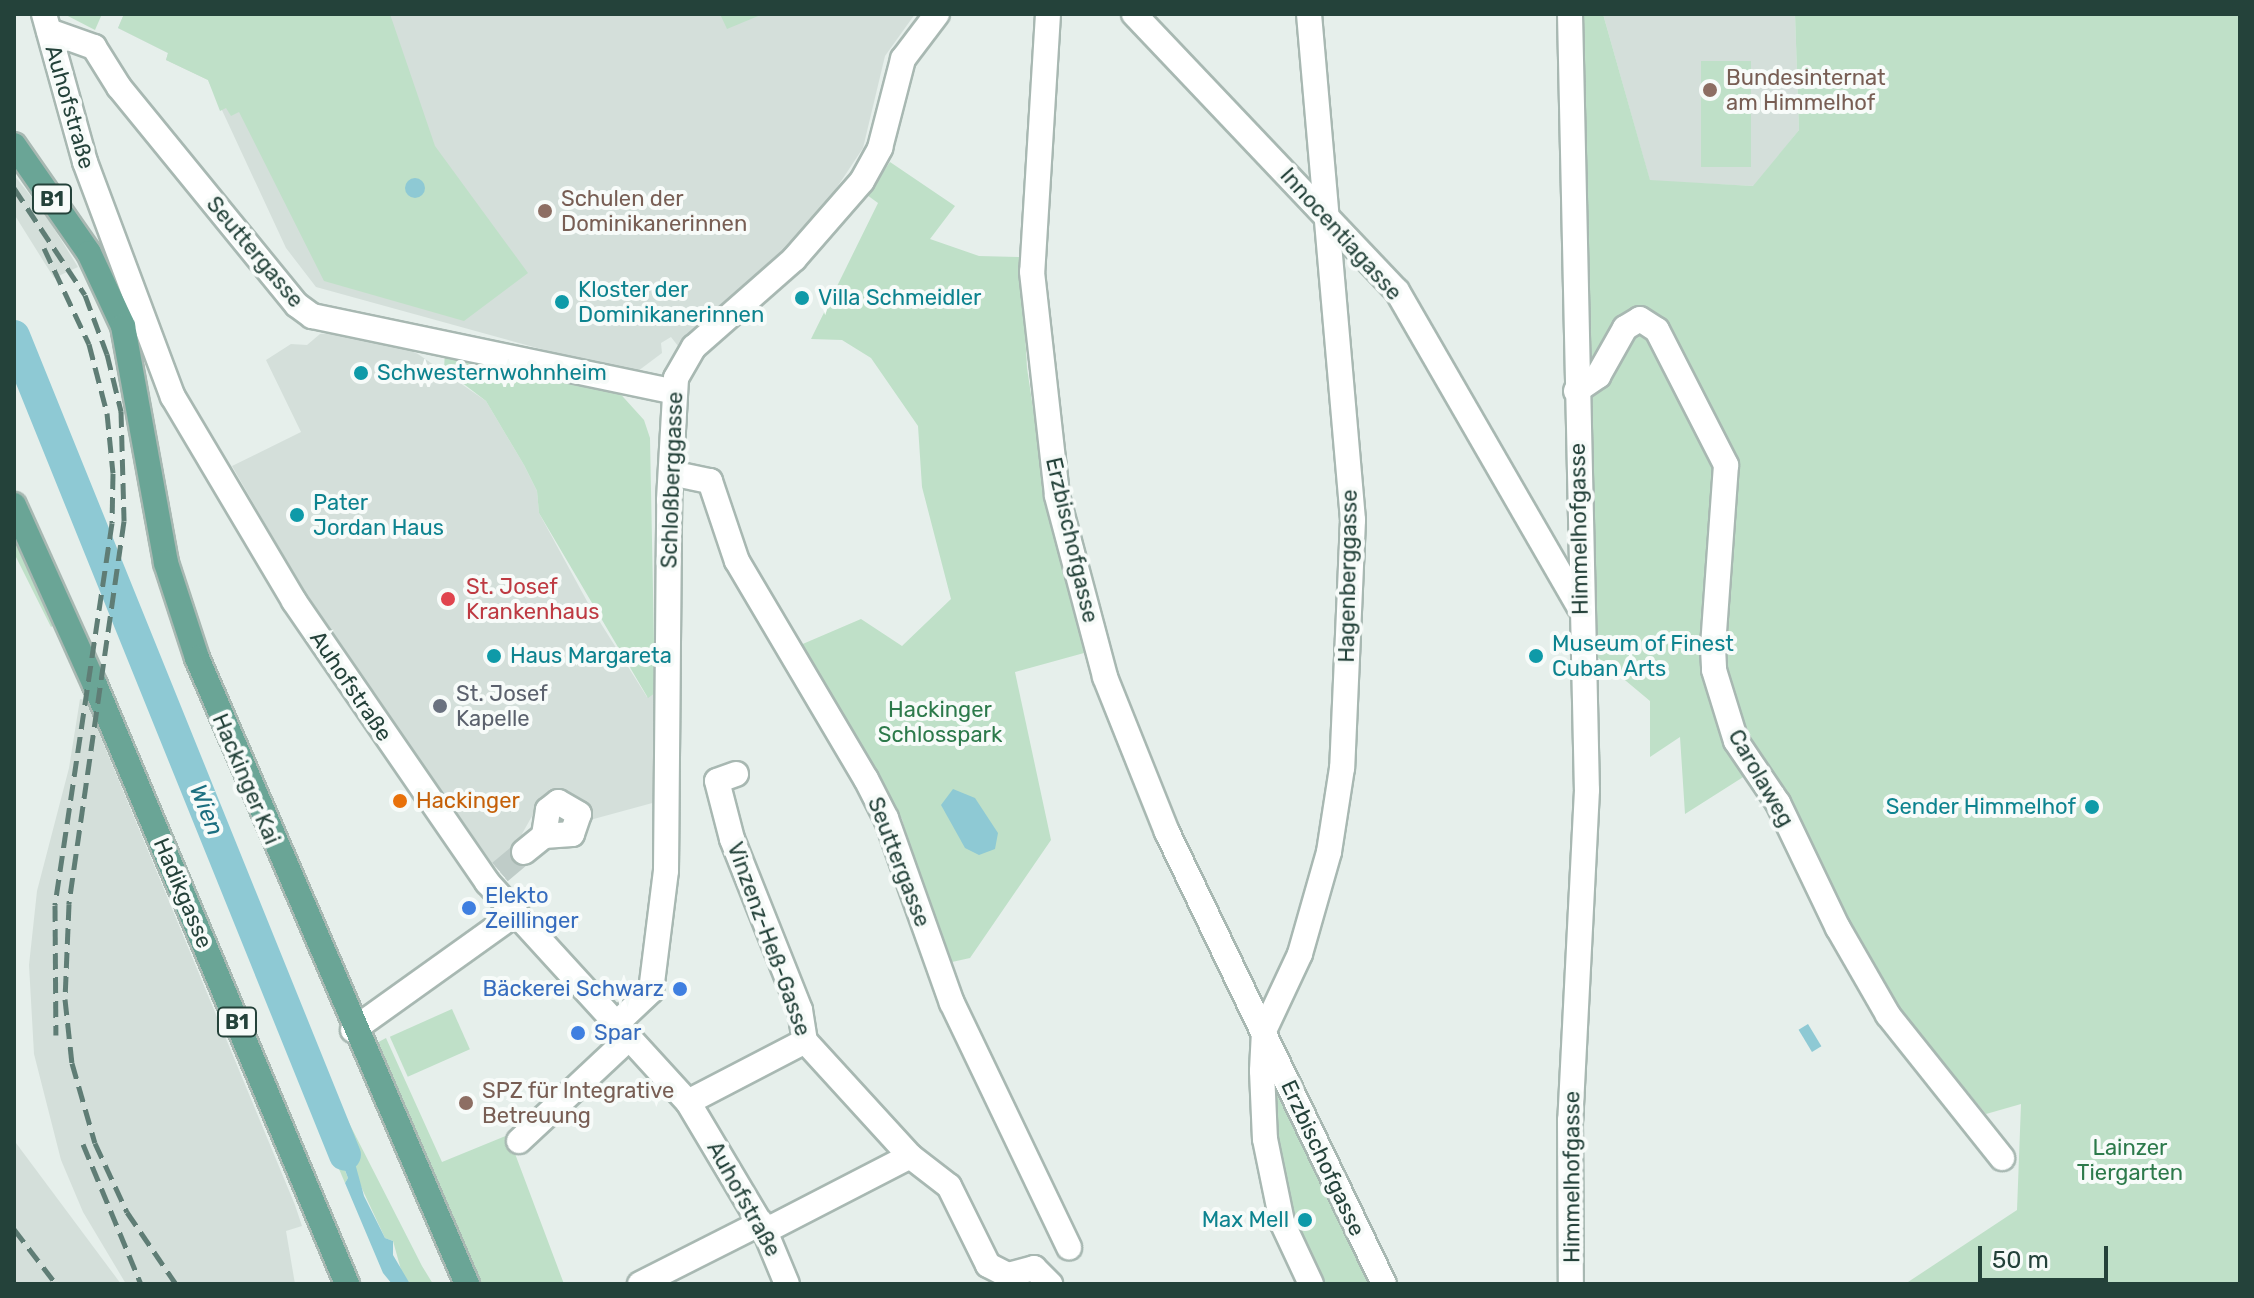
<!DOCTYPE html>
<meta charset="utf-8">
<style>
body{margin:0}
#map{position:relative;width:2254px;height:1298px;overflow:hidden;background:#e6efeb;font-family:Rubik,sans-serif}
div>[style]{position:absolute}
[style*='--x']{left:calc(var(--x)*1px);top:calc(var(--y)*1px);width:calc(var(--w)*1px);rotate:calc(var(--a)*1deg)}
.built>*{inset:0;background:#d4dfda}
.green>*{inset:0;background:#bfe0c8;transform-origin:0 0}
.water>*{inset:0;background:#8ec9d4;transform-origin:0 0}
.round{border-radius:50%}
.river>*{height:32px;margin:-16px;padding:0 16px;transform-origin:16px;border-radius:16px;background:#8ec9d4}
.minor-tunnel>*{height:24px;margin-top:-12px;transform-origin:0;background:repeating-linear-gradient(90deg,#bfccc8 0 24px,transparent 0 36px)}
.roads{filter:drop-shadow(2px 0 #a8b8b2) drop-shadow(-2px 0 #a8b8b2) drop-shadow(0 2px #a8b8b2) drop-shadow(0 -2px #a8b8b2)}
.minor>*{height:24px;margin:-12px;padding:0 12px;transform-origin:12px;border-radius:12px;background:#fff}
.major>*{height:24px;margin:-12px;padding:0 12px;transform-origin:12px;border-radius:12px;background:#6aa596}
.rail>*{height:5px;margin-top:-2.5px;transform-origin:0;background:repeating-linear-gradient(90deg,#5f7d75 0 16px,transparent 0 24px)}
.dots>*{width:22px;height:22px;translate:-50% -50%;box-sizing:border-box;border:4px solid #f7fbf9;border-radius:50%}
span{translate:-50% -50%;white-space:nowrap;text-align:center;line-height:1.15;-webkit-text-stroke:8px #f7fbf9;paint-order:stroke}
.shield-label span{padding:2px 6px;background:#f7fbf9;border:2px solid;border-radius:6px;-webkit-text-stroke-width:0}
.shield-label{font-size:20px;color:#24423a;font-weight:700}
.education-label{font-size:22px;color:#785e54}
.left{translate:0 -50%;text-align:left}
.street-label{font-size:22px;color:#24423a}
.culture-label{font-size:22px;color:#0d838f}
.right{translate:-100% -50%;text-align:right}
.health-label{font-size:22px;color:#be3a42}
.worship-label{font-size:22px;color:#5b616d}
.park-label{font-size:22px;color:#2d7a4b}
.food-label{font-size:22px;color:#c56008}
.shop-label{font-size:22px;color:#366cbe}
.water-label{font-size:24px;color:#1c6f80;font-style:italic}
.frame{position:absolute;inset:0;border:16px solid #24423a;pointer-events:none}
.scale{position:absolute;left:1978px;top:1246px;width:130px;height:36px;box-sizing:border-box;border:4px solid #24423a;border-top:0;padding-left:10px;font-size:24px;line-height:28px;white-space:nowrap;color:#24423a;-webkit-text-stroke:6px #f7fbf9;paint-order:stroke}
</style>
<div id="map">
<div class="built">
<i style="clip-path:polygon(124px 14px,915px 14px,885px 56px,863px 148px,810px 228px,735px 300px,678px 346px,671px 337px,661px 343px,662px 353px,630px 377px,625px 369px,615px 375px,577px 359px,316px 287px,286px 248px,208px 80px,166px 60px,168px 53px,118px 28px)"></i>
<i style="clip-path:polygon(1603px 14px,1795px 14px,1799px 130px,1754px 186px,1650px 181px)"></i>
<i style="clip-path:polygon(14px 175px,45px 214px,78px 267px,54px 278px,14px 214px)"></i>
<i style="clip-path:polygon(344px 332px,390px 341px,418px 354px,486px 401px,524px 465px,537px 491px,539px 513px,588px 603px,647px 697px,655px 693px,656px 802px,590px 820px,582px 800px,555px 792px,541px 800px,522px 834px,526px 841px,495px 867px,363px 679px,297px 579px,232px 466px,301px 432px,266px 360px,291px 344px,307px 345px,320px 334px)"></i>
<i style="clip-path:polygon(80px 699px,91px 701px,102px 726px,100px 735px,295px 1205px,302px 1226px,286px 1231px,295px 1284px,126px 1284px,83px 1212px,61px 1160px,34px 1054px,29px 965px,37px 891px,69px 768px)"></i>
<i style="clip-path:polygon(16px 1143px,121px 1284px,14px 1284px)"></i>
</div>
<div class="green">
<i style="clip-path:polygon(64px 14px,102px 14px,95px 30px)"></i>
<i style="clip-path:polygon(124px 14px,390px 14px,435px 146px,528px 273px,464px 321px,324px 281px,239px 112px,231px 116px,226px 108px,220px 111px,208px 80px,166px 60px,168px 53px,118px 28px)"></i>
<i style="clip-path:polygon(720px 14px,763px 14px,727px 29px)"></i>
<i style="clip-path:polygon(1576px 14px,1603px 14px,1650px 180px,1753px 186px,1799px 130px,1795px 14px,2240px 14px,2240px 1284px,1905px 1284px,2017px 1210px,2021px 1104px,1986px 1114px,1899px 1009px,1759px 767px,1685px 814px,1680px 737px,1650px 757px,1650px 701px,1595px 655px)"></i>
<i style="left:1701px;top:61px;width:50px;height:106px"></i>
<i style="clip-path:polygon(890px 162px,955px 206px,930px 239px,979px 256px,1021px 257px,1027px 368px,1047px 502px,1084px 653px,1015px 672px,1051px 840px,970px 958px,943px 964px,902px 819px,798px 646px,861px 619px,902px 646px,951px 599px,922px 487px,918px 426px,871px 358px,842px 340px,811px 339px,878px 203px,867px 195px)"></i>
<i style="clip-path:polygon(445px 351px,615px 388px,644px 420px,650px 438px,655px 693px,648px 698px,539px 513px,537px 491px,524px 465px,486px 401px,444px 369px)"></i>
<i style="clip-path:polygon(14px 526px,56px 624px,51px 627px,14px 553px)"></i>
<i style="left:452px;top:1009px;width:44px;height:68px;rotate:66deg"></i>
<i style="clip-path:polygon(386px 1038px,442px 1162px,508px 1135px,564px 1284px,482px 1284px,371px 1046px)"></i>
<i style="clip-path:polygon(1266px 1062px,1359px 1260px,1372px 1284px,1317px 1284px,1287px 1220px)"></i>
<i style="clip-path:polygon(347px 1119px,422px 1266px,433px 1284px,410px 1284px,403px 1277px,393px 1241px,385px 1238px,357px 1178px,344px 1129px)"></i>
<i style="clip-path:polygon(322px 1129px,330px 1134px,348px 1178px,345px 1183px)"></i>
</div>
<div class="water">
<i class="round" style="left:405px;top:178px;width:20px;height:20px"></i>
<i style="clip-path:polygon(953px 789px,975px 798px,998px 833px,995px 849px,979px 855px,965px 848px,941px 805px)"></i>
<i style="left:1808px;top:1024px;width:26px;height:11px;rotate:59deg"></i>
<i style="clip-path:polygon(341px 1112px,364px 1196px,385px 1238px,393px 1241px,393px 1255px,410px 1284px,392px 1284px,383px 1273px,345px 1183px,348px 1178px,331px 1134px,320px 1125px)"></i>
</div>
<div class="river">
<i style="--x:14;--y:336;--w:883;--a:67.99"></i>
</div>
<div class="minor-tunnel">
<i style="--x:500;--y:872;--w:31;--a:-40"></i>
</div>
<div class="roads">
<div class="minor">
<i style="--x:44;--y:14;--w:154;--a:74.5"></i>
<i style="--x:85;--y:162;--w:251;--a:69.5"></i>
<i style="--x:173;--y:397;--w:237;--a:59.3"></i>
<i style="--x:294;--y:601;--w:341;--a:55.5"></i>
<i style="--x:487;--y:882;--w:298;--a:47.6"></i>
<i style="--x:688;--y:1102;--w:150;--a:59.2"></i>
<i style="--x:765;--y:1231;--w:57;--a:67.5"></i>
<i style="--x:1048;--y:14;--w:258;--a:93.5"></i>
<i style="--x:1032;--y:272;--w:225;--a:83.6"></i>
<i style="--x:1057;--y:496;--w:187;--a:75.1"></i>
<i style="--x:1105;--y:677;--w:167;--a:68.2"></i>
<i style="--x:1167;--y:832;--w:501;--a:64.35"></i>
<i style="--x:1134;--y:14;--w:382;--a:46.5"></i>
<i style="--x:1397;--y:291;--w:364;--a:60"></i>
<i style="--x:1309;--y:14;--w:508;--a:85.03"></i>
<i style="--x:1353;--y:520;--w:248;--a:92.5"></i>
<i style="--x:1342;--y:768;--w:85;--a:98.8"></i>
<i style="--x:1329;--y:852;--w:106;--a:105.9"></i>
<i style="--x:1300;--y:954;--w:85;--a:115.1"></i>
<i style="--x:1264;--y:1031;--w:40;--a:92.9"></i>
<i style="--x:1262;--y:1071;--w:68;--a:87.5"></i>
<i style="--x:1265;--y:1139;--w:85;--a:78.4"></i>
<i style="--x:1282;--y:1222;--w:68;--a:64.9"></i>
<i style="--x:1570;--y:14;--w:776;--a:88.75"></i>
<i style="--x:1587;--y:790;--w:330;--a:92.9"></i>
<i style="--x:1570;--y:1120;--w:164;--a:89.7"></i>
<i style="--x:49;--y:31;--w:48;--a:19.6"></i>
<i style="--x:94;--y:47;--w:47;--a:58"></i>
<i style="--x:119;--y:87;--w:281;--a:50.8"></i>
<i style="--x:297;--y:305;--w:19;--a:36"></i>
<i style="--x:312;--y:316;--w:368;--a:11.8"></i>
<i style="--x:1576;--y:391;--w:27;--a:-34"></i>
<i style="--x:1598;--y:376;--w:55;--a:-60.6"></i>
<i style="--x:1625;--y:328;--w:17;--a:-31"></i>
<i style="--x:1640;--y:319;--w:20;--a:33"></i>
<i style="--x:1657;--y:330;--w:152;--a:62.9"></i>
<i style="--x:1726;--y:465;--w:183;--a:94.1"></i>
<i style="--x:1713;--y:648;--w:22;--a:87"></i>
<i style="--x:1714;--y:670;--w:74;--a:72.8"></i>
<i style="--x:1736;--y:741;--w:75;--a:55.9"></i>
<i style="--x:1778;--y:803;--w:139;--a:64.4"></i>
<i style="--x:1838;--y:928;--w:100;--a:60.1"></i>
<i style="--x:1888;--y:1015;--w:183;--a:51.4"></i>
<i style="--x:671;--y:473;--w:40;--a:12"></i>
<i style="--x:710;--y:481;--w:84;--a:71.4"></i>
<i style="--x:737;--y:561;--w:253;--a:59.4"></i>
<i style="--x:866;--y:779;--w:44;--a:62.9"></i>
<i style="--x:886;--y:818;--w:196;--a:70.4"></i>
<i style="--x:952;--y:1003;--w:271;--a:64.4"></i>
<i style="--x:736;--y:774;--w:20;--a:160"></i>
<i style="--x:717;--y:781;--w:60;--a:75.5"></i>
<i style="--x:732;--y:839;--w:184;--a:68.3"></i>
<i style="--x:800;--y:1010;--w:31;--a:81"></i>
<i style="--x:805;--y:1041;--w:156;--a:47.6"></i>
<i style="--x:910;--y:1156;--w:49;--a:37.6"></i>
<i style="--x:949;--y:1186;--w:88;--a:63.7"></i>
<i style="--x:988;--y:1265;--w:22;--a:27"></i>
<i style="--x:1008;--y:1275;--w:27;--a:-15"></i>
<i style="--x:1034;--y:1268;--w:23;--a:45"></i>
<i style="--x:524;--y:852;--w:26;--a:-39"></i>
<i style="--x:544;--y:836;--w:28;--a:-4"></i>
<i style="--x:572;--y:834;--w:21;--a:-71"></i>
<i style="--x:579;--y:814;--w:24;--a:-150"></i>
<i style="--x:558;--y:802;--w:13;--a:141"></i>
<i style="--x:548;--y:810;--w:26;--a:99"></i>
<i style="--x:616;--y:1024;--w:48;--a:-43.3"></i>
<i style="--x:651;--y:991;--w:121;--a:-82.9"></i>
<i style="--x:666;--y:871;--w:371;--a:-89.5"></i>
<i style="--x:669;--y:500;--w:122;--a:-86.7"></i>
<i style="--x:676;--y:378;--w:36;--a:-60"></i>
<i style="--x:694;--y:347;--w:133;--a:-41.3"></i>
<i style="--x:794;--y:259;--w:103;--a:-48.9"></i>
<i style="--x:862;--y:181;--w:38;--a:-61"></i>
<i style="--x:880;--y:148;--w:92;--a:-75.5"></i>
<i style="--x:903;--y:59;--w:56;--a:-52.9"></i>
<i style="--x:353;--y:1030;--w:199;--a:-35.6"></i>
<i style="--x:688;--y:1102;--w:132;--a:-27.5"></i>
<i style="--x:519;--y:1141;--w:151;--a:-43.1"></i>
<i style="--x:765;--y:1231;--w:163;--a:-27.3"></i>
<i style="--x:640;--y:1284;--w:136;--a:-26.8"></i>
</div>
<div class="major">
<i style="--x:14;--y:145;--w:131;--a:55.2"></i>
<i style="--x:89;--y:253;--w:81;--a:65"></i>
<i style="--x:123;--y:326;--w:241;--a:79.7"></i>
<i style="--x:166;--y:563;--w:100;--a:71.9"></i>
<i style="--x:197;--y:658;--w:682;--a:66.67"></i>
<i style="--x:14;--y:505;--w:197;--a:65.8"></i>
<i style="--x:95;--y:685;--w:650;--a:67.18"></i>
</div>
</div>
<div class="rail">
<i style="--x:14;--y:188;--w:128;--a:56.4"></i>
<i style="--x:85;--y:295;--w:63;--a:69.6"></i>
<i style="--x:107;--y:354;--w:59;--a:76.2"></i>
<i style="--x:121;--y:411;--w:110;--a:88.4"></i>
<i style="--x:124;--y:521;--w:387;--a:98.2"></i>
<i style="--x:69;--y:904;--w:95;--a:92.4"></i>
<i style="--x:65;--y:999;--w:64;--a:83.8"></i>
<i style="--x:72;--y:1063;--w:83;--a:74"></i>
<i style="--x:95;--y:1143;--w:76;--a:65.1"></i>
<i style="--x:127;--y:1212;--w:87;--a:55.8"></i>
<i style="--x:44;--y:248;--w:106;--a:64.9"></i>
<i style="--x:89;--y:344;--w:71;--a:75.4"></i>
<i style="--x:107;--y:413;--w:60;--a:84.3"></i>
<i style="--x:113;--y:473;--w:50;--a:91.1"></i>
<i style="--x:112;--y:523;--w:386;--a:98.5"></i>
<i style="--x:55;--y:905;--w:130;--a:89.6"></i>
<i style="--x:83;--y:1144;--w:152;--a:67.5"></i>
<i style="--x:14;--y:1229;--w:69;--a:52.6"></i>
</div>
<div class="dots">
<i style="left:1710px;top:90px;background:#8d6e63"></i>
<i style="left:545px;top:211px;background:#8d6e63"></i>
<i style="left:802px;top:298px;background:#0f9aa8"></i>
<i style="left:562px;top:302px;background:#0f9aa8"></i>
<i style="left:361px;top:373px;background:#0f9aa8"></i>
<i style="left:297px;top:515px;background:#0f9aa8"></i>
<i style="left:448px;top:599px;background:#e0444e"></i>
<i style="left:494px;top:656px;background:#0f9aa8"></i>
<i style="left:1536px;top:656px;background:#0f9aa8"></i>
<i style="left:440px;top:706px;background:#6b7280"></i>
<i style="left:400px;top:801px;background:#e8710a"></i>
<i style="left:2092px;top:807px;background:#0f9aa8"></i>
<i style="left:469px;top:908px;background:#3f7fe0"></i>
<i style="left:680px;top:989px;background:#3f7fe0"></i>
<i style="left:578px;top:1033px;background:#3f7fe0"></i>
<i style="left:466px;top:1103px;background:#8d6e63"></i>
<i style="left:1305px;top:1220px;background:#0f9aa8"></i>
</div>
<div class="shield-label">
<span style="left:52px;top:199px">B1</span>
<span style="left:237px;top:1022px">B1</span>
</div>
<div class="education-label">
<span class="left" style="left:1726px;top:90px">Bundesinternat<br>am Himmelhof</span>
<span class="left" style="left:561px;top:211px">Schulen der<br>Dominikanerinnen</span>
<span class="left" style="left:482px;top:1103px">SPZ für Integrative<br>Betreuung</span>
</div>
<div class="street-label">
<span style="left:70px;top:107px;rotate:74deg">Auhofstraße</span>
<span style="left:1341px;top:234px;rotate:48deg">Innocentiagasse</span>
<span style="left:255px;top:252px;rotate:50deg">Seuttergasse</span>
<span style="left:672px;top:480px;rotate:-88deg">Schloßberggasse</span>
<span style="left:1579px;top:529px;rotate:-91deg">Himmelhofgasse</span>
<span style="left:1072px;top:540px;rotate:77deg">Erzbischofgasse</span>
<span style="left:1348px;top:576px;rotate:-89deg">Hagenberggasse</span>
<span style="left:351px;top:686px;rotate:56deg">Auhofstraße</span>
<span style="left:1761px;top:778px;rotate:60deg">Carolaweg</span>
<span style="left:246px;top:779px;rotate:67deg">Hackinger Kai</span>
<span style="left:899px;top:862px;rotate:69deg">Seuttergasse</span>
<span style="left:183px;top:893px;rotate:67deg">Hadikgasse</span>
<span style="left:769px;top:939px;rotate:70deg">Vinzenz-Heß-Gasse</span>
<span style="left:1323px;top:1158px;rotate:65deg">Erzbischofgasse</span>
<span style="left:1572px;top:1177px;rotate:-90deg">Himmelhofgasse</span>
<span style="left:744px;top:1199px;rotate:61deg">Auhofstraße</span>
</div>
<div class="culture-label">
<span class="left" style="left:578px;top:302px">Kloster der<br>Dominikanerinnen</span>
<span class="left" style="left:818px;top:298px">Villa Schmeidler</span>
<span class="left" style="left:377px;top:373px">Schwesternwohnheim</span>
<span class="left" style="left:313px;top:515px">Pater<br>Jordan Haus</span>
<span class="left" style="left:1552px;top:656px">Museum of Finest<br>Cuban Arts</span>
<span class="left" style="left:510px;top:656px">Haus Margareta</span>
<span class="right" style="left:2076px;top:807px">Sender Himmelhof</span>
<span class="right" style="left:1289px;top:1220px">Max Mell</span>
</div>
<div class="health-label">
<span class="left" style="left:466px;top:599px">St. Josef<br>Krankenhaus</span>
</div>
<div class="worship-label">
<span class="left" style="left:456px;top:706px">St. Josef<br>Kapelle</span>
</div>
<div class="park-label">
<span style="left:940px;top:722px">Hackinger<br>Schlosspark</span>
<span style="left:2130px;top:1160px">Lainzer<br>Tiergarten</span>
</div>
<div class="food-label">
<span class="left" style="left:416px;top:801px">Hackinger</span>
</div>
<div class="shop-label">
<span class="left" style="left:485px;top:908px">Elekto<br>Zeillinger</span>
<span class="right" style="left:664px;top:989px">Bäckerei Schwarz</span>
<span class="left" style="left:594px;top:1033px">Spar</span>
</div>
<div class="water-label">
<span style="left:206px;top:810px;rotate:68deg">Wien</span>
</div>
<div class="frame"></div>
<div class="scale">50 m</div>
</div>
